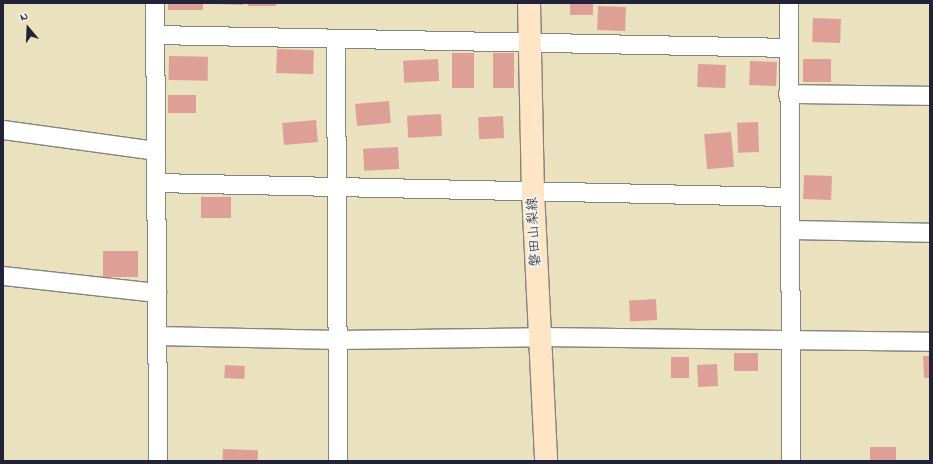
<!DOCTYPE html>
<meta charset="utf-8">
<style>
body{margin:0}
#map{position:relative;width:933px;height:464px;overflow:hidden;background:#eae1bf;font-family:"Indie Flower","Klee One",sans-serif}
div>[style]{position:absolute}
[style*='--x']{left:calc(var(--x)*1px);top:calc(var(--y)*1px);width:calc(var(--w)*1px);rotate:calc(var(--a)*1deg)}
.building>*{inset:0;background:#dea096;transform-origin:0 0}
.roads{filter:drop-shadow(1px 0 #86827d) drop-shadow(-1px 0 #86827d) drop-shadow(0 1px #86827d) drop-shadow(0 -1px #86827d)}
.minor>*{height:18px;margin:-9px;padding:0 9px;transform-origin:9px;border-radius:9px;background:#fff}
.secondary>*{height:22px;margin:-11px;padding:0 11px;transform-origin:11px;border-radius:11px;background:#fde5c5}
span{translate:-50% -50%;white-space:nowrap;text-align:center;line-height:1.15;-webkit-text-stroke:4px #f7f3e8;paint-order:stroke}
.street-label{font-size:14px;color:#22223b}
.frame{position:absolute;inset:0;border:4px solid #22223b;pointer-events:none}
.north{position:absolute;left:8px;top:8px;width:40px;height:40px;-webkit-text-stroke:3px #f7f3e8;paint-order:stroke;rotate:341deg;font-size:11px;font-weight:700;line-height:16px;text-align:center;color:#22223b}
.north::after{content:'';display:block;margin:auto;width:14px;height:18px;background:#22223b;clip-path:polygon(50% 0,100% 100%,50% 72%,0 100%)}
</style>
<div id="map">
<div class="building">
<i style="left:168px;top:3px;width:35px;height:7px"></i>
<i style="clip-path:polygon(215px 3px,243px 3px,243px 5px,214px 4px)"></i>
<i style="left:248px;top:3px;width:28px;height:3px"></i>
<i style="left:570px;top:3px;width:23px;height:12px"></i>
<i style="left:598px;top:6px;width:28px;height:24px;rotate:2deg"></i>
<i style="left:813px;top:18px;width:28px;height:24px;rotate:2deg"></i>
<i style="left:277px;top:49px;width:37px;height:24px;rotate:2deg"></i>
<i style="left:452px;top:53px;width:22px;height:35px"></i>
<i style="left:493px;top:53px;width:21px;height:35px"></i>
<i style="left:169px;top:56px;width:39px;height:24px;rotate:1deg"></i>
<i style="left:438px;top:59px;width:22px;height:35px;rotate:87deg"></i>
<i style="left:803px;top:59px;width:28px;height:23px"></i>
<i style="left:750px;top:61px;width:27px;height:24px;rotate:2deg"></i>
<i style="left:698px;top:64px;width:28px;height:23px;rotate:2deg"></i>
<i style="left:168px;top:95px;width:28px;height:18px"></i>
<i style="left:389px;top:101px;width:22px;height:34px;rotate:85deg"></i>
<i style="left:441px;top:114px;width:22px;height:34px;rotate:87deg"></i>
<i style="left:503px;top:116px;width:22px;height:25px;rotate:87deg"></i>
<i style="left:316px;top:120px;width:22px;height:34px;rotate:85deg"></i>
<i style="left:758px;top:122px;width:30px;height:21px;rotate:88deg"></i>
<i style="left:731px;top:132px;width:35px;height:27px;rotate:85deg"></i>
<i style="left:398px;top:147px;width:22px;height:35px;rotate:87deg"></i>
<i style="left:804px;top:175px;width:28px;height:24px;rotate:2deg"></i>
<i style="left:231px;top:197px;width:21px;height:30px;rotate:90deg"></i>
<i style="left:103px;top:251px;width:35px;height:26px"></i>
<i style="left:656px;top:299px;width:21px;height:27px;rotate:87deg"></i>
<i style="left:734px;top:353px;width:24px;height:18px"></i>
<i style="clip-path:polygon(923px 356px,930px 356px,930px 378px,924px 378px)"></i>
<i style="left:671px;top:357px;width:18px;height:21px"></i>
<i style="left:717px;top:364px;width:22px;height:20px;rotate:87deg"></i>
<i style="left:225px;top:365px;width:20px;height:13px;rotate:3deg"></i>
<i style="left:896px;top:447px;width:14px;height:26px;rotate:90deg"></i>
<i style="left:223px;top:449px;width:35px;height:12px;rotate:2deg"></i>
</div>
<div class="roads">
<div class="minor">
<i style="--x:155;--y:3;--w:458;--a:89.6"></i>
<i style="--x:789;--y:3;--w:458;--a:89.7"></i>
<i style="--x:155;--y:35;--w:634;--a:1.17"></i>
<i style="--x:336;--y:39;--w:422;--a:89.7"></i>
<i style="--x:788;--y:94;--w:142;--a:0.8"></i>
<i style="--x:3;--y:130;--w:154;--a:7.8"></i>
<i style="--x:156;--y:183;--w:633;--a:1.27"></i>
<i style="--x:790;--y:230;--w:140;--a:1.2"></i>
<i style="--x:3;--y:276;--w:155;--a:6.3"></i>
<i style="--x:157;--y:336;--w:181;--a:1.3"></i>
<i style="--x:338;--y:340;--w:203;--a:-0.8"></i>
<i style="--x:541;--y:337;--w:389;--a:0.7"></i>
</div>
<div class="secondary">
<i style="--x:529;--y:3;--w:189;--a:88.8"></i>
<i style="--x:533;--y:192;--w:269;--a:87.2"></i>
</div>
</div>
<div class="street-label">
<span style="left:535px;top:232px;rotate:-93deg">磐田山梨線</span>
</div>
<div class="frame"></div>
<div class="north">N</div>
</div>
